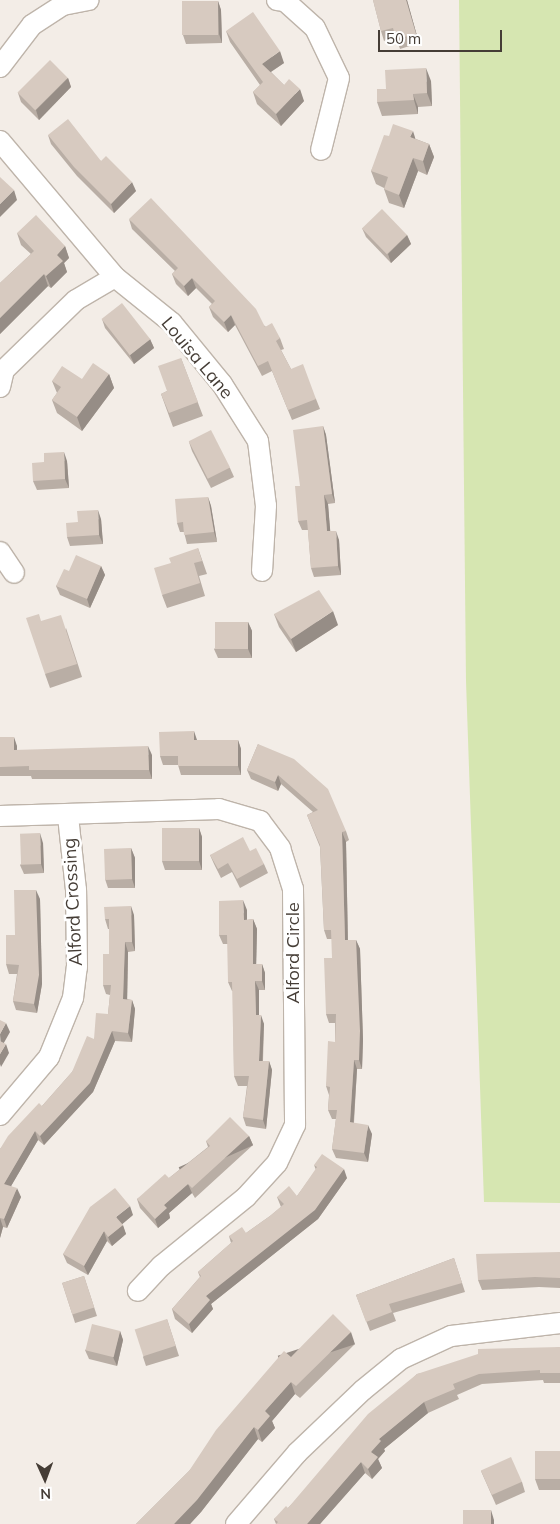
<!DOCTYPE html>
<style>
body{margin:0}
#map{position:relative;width:560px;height:1524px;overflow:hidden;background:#f3ede7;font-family:Mulish,sans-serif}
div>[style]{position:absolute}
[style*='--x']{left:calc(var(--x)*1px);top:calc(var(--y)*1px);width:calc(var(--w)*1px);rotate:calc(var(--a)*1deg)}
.green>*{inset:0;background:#d6e6b1}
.roads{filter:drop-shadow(1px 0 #beb4aa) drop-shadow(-1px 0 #beb4aa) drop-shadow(0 1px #beb4aa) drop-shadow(0 -1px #beb4aa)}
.minor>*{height:20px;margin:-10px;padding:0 10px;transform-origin:10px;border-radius:10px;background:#fff}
.wall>*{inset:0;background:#b9aea5;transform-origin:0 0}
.shaded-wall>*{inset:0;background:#968d86;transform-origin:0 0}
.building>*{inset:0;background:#d7cac0;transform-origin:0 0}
span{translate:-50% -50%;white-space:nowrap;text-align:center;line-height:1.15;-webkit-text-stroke:5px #fff;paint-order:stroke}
.street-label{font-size:18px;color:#453d36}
.north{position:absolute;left:20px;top:1454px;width:50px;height:50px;-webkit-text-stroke:4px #fff;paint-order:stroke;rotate:178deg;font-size:14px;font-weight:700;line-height:20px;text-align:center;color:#453d36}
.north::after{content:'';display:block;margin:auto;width:18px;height:22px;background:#453d36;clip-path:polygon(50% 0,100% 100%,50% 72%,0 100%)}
.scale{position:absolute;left:378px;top:30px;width:124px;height:22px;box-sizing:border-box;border:2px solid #453d36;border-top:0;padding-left:6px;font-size:15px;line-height:18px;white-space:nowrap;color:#453d36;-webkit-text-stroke:4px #fff;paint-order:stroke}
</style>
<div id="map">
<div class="green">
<i style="clip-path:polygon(459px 0,560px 0,560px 1203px,484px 1202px,466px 681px)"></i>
</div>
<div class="roads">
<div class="minor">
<i style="--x:277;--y:0;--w:8;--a:7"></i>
<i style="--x:285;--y:1;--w:40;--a:42"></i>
<i style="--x:315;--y:28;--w:55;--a:64.4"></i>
<i style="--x:339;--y:78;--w:74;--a:104"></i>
<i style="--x:0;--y:67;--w:53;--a:-52.7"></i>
<i style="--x:32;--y:25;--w:37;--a:-33"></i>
<i style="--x:63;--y:5;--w:26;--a:-11"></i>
<i style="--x:0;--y:141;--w:178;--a:49.8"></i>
<i style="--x:115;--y:277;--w:73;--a:38.9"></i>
<i style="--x:172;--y:323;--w:79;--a:50.7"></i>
<i style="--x:222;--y:384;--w:67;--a:57.7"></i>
<i style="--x:258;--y:441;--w:65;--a:83"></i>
<i style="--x:266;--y:506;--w:65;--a:93.5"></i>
<i style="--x:0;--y:387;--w:17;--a:-77"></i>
<i style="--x:4;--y:370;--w:100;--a:-44.2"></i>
<i style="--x:76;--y:300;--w:45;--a:-30.5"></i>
<i style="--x:0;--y:552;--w:25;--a:56"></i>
<i style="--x:0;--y:816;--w:219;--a:-1.8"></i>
<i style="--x:219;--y:809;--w:43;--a:16.3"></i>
<i style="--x:260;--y:821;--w:34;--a:53"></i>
<i style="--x:280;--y:848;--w:43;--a:72.4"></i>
<i style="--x:293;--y:889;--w:236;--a:89.5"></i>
<i style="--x:295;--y:1125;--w:42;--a:115.3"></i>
<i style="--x:277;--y:1163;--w:46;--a:132.4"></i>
<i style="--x:246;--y:1197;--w:109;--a:140.9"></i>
<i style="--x:161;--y:1266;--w:34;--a:133"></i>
<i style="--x:0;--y:1115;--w:76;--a:-49.8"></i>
<i style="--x:49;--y:1057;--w:64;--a:-67.9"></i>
<i style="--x:73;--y:998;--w:31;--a:-83"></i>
<i style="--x:77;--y:967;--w:77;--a:-90.7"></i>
<i style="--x:76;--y:890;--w:74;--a:-96.2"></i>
<i style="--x:236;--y:1524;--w:94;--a:-49.3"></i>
<i style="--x:297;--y:1453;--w:91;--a:-43.7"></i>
<i style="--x:363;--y:1390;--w:49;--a:-39.2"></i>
<i style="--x:401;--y:1359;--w:55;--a:-24.7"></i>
<i style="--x:451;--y:1336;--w:110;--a:-6.8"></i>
</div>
</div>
<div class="wall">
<i style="clip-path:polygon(373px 0,407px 0,419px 43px,400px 49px,396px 37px,384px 41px,381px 31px)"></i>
<i style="clip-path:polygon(218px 1px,221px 10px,222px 43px,186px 44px,183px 35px)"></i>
<i style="clip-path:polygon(226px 31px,284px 63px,271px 72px,284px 85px,304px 101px,281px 126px,257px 104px,253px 92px,260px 85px,230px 42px)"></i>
<i style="clip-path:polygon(68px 78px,71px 87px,39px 120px,21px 102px,18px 93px)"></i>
<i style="clip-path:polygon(431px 81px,432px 106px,418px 107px,418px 114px,382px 116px,377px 102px,386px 89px)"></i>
<i style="clip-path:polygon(48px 135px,101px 161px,136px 191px,114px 213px,77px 176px,51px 144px)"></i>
<i style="clip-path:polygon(389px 136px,416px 139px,429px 144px,434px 157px,427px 175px,418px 171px,404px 208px,389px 203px,384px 189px,384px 188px,376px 184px,371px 171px)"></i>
<i style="clip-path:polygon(129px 219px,280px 338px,284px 349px,281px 350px,291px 369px,316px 399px,320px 409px,292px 420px,272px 371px,262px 376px,235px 325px,228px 332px,213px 317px,209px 307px,212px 304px,196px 288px,188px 296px,176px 284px,172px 274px,175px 271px,132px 229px)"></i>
<i style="clip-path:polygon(362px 228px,407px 235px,411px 244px,391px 263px,366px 237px)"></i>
<i style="clip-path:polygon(17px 233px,65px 246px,69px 258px,64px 263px,67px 272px,51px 288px,48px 286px,0 334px,0 283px,31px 254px,21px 245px)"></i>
<i style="clip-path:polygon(102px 319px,150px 339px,154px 348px,134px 364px,105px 328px)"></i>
<i style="clip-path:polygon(181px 358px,203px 416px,173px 427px,161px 394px,167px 391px)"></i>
<i style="clip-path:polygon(109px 374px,114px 388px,82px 431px,57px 413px,52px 400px,57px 393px,52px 381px,82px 379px)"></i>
<i style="clip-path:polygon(323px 426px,326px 435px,335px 503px,328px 504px,330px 531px,339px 540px,341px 575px,314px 577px,311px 568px,308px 530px,302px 530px,298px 521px,300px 486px)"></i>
<i style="clip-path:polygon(189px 442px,230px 468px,234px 477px,211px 488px,192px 451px)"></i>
<i style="clip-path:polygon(67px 461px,69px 488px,37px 490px,33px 481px,44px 462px)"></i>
<i style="clip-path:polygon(208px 497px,211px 506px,217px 542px,187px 544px,184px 532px,180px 532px,177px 523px)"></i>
<i style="clip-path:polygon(101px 519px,103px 544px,70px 546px,67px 537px,78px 522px)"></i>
<i style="clip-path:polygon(198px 548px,207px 574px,199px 576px,205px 596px,167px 608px,162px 595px)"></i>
<i style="clip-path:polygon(101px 566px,105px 575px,90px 608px,60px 595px,56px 586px,69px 571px)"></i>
<i style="clip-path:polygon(274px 614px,338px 625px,296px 652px,279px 627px)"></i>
<i style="clip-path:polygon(248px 622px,252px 631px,252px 658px,218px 658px,214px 649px)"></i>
<i style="clip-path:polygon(66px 628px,82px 677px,50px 688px,45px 674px)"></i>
<i style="clip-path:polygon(0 737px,17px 746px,17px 750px,152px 755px,152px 779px,32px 779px,31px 776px,0 776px)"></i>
<i style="clip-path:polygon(197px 740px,238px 740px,241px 749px,241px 775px,181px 775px,178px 765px,163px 765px,160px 756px)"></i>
<i style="clip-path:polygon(258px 744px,346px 831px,349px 840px,346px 842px,348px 940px,356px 940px,360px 949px,363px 1040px,362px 1069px,357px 1069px,354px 1123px,372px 1134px,368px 1162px,336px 1158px,332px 1149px,336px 1119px,332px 1119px,328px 1110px,329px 1095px,326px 1086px,335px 1042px,335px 1023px,329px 1023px,326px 1014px,332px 958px,332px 939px,327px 939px,324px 930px,320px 847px,307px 815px,313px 812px,281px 784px,278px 791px,251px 779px,247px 770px)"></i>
<i style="clip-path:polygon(199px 828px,202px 837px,202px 870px,165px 870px,162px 861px)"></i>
<i style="clip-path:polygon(43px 843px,44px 873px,24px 874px,20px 865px)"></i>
<i style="clip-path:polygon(131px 848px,135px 858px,135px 888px,108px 888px,105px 879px)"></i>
<i style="clip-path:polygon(250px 851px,264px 864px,268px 873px,240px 888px,232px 872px,221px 878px,214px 864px,210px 855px)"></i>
<i style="clip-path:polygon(40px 899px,42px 984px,37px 1013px,16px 1010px,13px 1001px,17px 974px,9px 974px,6px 964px,15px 935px)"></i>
<i style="clip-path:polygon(247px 910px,247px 920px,253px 919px,257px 929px,256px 964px,262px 964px,265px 973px,265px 990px,259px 990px,259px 1015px,264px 1024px,263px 1061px,269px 1061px,272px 1070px,266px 1129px,246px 1126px,243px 1117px,247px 1086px,238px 1086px,234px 1076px,233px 991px,232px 991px,228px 982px,228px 944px,223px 944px,219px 935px)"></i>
<i style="clip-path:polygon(134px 915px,135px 951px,128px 952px,127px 999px,132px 1000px,135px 1009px,132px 1042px,115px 1041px,93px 1092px,44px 1145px,38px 1140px,11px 1186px,21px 1197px,7px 1228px,3px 1227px,0 1238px,0 1149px,42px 1106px,72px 1072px,94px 1039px,108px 1014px,110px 995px,106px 994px,103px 985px,109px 954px,109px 929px,108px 929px,105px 919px)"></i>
<i style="clip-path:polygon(249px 1136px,253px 1145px,195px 1198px,192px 1193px,169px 1213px,170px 1218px,158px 1228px,140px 1208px,137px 1199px,169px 1178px,208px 1147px,206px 1141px)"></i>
<i style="clip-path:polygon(314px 1165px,347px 1178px,318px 1219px,211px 1304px,213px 1309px,192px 1333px,175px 1319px,172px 1309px,200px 1277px,198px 1272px,231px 1243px,229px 1236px,246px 1233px,270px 1216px,281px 1207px,277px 1197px,297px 1196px,316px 1170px)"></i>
<i style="clip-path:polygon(133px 1215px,122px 1224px,126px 1234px,112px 1246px,107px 1241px,88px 1275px,67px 1263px,63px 1254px)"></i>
<i style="clip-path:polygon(560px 1252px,560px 1288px,539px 1287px,482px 1290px,478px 1280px)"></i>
<i style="clip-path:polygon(454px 1258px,465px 1292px,393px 1313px,396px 1321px,370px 1331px,356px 1295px)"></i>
<i style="left:84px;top:1276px;width:42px;height:23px;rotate:72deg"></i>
<i style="clip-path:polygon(167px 1319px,179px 1356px,146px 1366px,143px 1357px)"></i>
<i style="clip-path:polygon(120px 1331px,123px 1340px,117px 1366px,89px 1359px,85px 1350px)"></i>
<i style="clip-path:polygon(355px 1344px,300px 1398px,295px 1394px,272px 1421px,275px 1428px,262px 1442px,258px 1439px,201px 1512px,190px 1524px,136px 1524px,189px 1471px,291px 1357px)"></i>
<i style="clip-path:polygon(560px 1347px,560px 1383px,544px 1383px,543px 1380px,482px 1384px,457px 1395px,459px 1399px,428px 1413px,384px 1449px,385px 1451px,378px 1459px,382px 1468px,372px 1479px,365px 1473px,320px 1524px,276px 1524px,274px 1519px,288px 1508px,417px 1374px)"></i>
<i style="clip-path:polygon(560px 1451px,560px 1490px,539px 1490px,535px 1479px)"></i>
<i style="clip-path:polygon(481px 1471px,522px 1482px,525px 1492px,496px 1505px)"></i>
</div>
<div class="shaded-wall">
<i style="clip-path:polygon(406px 0,407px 0,419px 43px,416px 34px)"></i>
<i style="clip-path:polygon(218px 1px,221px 10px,222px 43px,219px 34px)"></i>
<i style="clip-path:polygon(280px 51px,284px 63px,266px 75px,262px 64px)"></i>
<i style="clip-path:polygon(426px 68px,431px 81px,432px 106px,427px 93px)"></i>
<i style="clip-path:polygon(68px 78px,71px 87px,39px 120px,36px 110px)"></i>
<i style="clip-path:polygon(300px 89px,304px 101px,281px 126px,276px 114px)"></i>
<i style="clip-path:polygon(413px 94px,418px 107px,418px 114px,414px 100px)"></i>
<i style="clip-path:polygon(413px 131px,417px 144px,410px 137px)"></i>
<i style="clip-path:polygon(429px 144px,434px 157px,427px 175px,423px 161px)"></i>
<i style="clip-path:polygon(413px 158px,418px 171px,404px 208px,399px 195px)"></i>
<i style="clip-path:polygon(132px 182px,136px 191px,114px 213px,111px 204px)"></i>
<i style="clip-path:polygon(14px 190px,17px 200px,0 217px,0 204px)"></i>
<i style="clip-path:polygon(407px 235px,411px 244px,391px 263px,388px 254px)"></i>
<i style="clip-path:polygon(65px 246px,69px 258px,64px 263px,67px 272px,51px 288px,46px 276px,57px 255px)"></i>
<i style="clip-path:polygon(44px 274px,48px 286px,0 334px,0 318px)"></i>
<i style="clip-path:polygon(192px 278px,196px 288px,188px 296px,184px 286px)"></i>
<i style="clip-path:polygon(231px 315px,235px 325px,228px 332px,224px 322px)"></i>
<i style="clip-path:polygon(150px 339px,154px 348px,134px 364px,130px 355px)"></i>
<i style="clip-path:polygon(109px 374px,114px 388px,82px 431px,77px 417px)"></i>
<i style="clip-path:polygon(323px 426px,326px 435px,335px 503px,332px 494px)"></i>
<i style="clip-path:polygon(64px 452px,67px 461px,69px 488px,65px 479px)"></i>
<i style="clip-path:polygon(324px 495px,328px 504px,331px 540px,327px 531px)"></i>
<i style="clip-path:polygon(208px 497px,211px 506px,217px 542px,214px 532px)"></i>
<i style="clip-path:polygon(98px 510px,101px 519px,103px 544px,99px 535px)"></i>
<i style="clip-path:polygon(336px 531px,339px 540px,341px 575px,338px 566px)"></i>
<i style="clip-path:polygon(101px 566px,105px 575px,90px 608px,87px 599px)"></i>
<i style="clip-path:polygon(333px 611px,338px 625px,296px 652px,291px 639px)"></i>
<i style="clip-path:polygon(248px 622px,252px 631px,252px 658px,248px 649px)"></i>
<i style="clip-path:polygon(194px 731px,197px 740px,194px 740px)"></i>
<i style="clip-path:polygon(14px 737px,17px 746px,17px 759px,14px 750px)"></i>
<i style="clip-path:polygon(238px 740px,241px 749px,241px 775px,238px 766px)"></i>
<i style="clip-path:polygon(148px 746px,152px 755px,152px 779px,149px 770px)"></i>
<i style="clip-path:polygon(278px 775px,281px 784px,278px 791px,275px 782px)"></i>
<i style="clip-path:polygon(199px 828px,202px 837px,202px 870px,199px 861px)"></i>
<i style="clip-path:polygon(342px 832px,346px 842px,348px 950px,345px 940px)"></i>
<i style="clip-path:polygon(40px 833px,43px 843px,44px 873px,41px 864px)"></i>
<i style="clip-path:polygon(131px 848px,135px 858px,135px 888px,132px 879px)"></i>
<i style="clip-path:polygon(36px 890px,40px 899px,42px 984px,37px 1013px,34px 1004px)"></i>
<i style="clip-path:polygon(243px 900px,247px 910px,247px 929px,244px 920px)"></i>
<i style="clip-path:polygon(131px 906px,134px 915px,135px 951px,132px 942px)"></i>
<i style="clip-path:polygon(253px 919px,257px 929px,256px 973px,253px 964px)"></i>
<i style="clip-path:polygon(356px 940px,360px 949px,363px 1040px,362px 1069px,359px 1060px)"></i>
<i style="clip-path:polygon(125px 942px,128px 952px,127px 1008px,123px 999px)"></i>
<i style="clip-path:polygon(262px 964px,265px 973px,265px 990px,262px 981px)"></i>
<i style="clip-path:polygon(255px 981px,259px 990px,259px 1024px,256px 1015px)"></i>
<i style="clip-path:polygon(132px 1000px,135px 1009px,132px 1042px,128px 1033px)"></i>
<i style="clip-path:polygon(261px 1015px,264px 1024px,262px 1070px,259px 1061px)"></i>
<i style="clip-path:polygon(6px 1023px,10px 1032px,1px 1048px,0 1034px)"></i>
<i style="clip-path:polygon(112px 1031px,115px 1041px,93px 1092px,44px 1145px,40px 1136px)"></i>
<i style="clip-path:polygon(6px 1044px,9px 1053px,1px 1067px,0 1064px,0 1054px)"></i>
<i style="clip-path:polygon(354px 1060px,357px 1069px,353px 1131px,350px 1122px)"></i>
<i style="clip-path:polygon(269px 1061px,272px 1070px,266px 1129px,263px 1120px)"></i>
<i style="clip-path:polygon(368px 1125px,372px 1134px,368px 1162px,364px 1153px)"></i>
<i style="clip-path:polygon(35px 1131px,38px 1140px,7px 1193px,4px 1184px)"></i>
<i style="left:249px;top:1136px;width:10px;height:77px;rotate:66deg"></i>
<i style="clip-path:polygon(344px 1169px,347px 1178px,318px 1219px,211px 1304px,213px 1309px,192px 1333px,189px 1324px,206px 1296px)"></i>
<i style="clip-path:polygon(188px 1184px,192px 1193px,169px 1213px,170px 1218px,158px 1228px,155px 1219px,164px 1205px)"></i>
<i style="clip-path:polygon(17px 1188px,21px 1197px,7px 1228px,4px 1219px)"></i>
<i style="clip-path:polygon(130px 1206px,133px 1215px,120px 1226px,116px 1217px)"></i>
<i style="clip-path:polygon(0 1218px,3px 1227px,0 1238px)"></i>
<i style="clip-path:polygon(123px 1225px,126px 1234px,112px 1246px,108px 1237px)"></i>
<i style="clip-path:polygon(104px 1231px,107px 1241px,88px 1275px,84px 1266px)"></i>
<i style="clip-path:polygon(120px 1331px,123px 1340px,117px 1366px,113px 1357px)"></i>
<i style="left:351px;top:1332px;width:13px;height:77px;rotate:72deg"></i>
<i style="clip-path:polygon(291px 1382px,295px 1394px,272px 1421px,275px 1428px,262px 1442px,258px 1430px,265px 1411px)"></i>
<i style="clip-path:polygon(424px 1402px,428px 1413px,384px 1449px,385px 1451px,378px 1459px,382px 1468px,372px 1479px,368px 1469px,371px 1452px,379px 1439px)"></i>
<i style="clip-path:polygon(254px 1427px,258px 1439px,201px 1512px,190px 1524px,174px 1524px)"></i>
<i style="clip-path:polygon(361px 1462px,365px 1473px,320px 1524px,307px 1524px)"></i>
<i style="clip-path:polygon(491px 1510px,494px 1520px,494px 1524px,491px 1524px)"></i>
</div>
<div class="building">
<i style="clip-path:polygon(373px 0,406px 0,416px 34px,396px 39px,393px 28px,381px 31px)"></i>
<i style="left:182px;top:1px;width:36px;height:34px"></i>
<i style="clip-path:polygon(253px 12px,280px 51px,262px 64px,284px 85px,289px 79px,300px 89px,276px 114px,253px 92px,263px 82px,226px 31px)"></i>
<i style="left:50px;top:60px;width:25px;height:46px;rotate:45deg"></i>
<i style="clip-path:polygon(426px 68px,427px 93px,413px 94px,414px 100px,377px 102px,377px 89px,386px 89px,385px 70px)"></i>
<i style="clip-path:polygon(68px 119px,101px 161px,106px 156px,132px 182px,111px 204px,74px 167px,48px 135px)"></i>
<i style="clip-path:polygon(393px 124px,413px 131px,410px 137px,429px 144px,423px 161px,413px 158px,399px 195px,384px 189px,388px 177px,371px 171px,384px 135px,389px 136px)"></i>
<i style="clip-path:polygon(0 177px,14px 190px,0 204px)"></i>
<i style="clip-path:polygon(151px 198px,256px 309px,265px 327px,272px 323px,280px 338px,276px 341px,291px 369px,303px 364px,316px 399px,288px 410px,268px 361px,258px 366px,231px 315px,224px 322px,209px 307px,215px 301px,192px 278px,184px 286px,172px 274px,178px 268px,129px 219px)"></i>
<i style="left:382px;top:209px;width:36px;height:28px;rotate:46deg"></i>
<i style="clip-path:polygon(36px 215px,65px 246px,57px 255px,63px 261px,46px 276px,44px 274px,0 318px,0 283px,34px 251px,17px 233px)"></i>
<i style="left:122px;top:303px;width:46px;height:26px;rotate:52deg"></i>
<i style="clip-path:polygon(181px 358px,198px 402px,169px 413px,161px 394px,167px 391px,158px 366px)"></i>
<i style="clip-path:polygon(93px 363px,109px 374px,77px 417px,52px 400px,61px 387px,52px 381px,62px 366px,82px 379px)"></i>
<i style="clip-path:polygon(323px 426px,332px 494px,324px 495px,327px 531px,336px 531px,338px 566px,311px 568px,307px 520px,298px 521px,295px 486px,300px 486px,293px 430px)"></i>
<i style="left:211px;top:430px;width:42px;height:25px;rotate:63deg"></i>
<i style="clip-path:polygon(64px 452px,65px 479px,33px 481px,32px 463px,44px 462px,44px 453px)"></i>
<i style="clip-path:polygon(208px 497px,214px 532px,184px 535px,183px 522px,177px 523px,175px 499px)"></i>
<i style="clip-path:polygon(98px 510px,99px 535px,67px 537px,66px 523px,78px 522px,77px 511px)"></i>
<i style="clip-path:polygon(198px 548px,202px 561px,194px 563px,200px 583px,162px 595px,154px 568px,171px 563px,169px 558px)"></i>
<i style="clip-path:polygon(76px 555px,101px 566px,87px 599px,56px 586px,64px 569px,69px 571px)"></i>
<i style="clip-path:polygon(319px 590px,333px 611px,291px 639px,274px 614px)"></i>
<i style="clip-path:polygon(39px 614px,41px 621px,61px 615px,77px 664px,45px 674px,26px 618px)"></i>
<i style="left:215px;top:622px;width:33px;height:27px"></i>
<i style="clip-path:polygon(194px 731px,194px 740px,238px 740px,238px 766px,178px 766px,178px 756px,160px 756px,159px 732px)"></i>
<i style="clip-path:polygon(0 737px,14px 737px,14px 750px,148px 746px,149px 770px,29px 770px,29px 766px,0 767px)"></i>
<i style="clip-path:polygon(258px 744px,294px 759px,328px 789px,346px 831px,342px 832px,345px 940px,356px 940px,360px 1031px,359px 1060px,354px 1060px,350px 1122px,368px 1125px,364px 1153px,332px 1149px,337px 1110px,328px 1110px,330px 1087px,326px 1086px,328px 1041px,335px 1042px,336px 1014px,326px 1014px,324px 958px,332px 958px,331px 930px,324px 930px,320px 845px,307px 815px,318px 810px,278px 775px,275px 782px,247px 770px)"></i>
<i style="left:199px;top:828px;width:33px;height:37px;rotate:90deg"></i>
<i style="left:40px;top:833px;width:31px;height:20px;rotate:88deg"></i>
<i style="clip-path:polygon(243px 837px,250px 851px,256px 848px,264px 864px,237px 879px,228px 863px,218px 869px,210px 855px)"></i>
<i style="left:131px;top:848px;width:31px;height:27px;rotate:88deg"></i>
<i style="clip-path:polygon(14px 890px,36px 890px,39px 975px,34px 1004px,13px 1001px,19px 965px,6px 964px,6px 935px,15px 935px)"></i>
<i style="clip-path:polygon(243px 900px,244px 920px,253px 919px,253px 964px,262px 964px,262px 981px,255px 981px,256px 1015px,261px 1015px,259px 1061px,269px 1061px,263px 1120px,243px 1117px,249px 1076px,234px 1076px,232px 982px,228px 982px,227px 935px,219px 935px,219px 901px)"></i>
<i style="clip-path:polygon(131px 906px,132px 942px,125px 942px,123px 999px,132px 1000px,128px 1033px,112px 1031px,90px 1083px,40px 1136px,35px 1131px,4px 1184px,17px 1188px,4px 1219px,0 1218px,0 1149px,8px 1136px,39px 1103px,42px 1106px,72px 1072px,87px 1036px,94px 1039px,96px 1013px,108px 1014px,111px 985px,103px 985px,103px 954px,109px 954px,109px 919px,105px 919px,104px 907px)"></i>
<i style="clip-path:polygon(0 1020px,6px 1023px,0 1034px)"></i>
<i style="clip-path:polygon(0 1041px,6px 1044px,0 1054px)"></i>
<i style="clip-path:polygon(230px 1117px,249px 1136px,192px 1188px,188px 1184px,164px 1205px,167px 1208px,155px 1219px,137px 1199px,165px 1174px,169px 1178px,210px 1146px,206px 1141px)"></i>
<i style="clip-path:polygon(322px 1154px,344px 1169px,315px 1210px,206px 1296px,210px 1300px,189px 1324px,172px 1309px,201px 1276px,198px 1272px,233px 1241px,229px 1236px,242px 1227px,246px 1233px,270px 1216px,284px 1204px,277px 1197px,289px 1186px,297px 1196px,317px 1167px,314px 1165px)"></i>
<i style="clip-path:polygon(115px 1188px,130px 1206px,116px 1217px,123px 1225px,108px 1237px,104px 1231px,84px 1266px,63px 1254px,90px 1207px)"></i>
<i style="clip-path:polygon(560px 1252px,560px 1278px,535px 1277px,478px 1280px,476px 1254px)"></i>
<i style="clip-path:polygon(454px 1258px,462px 1283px,389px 1304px,392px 1312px,366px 1322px,356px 1295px)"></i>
<i style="left:84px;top:1276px;width:33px;height:23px;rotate:72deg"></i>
<i style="clip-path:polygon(333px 1314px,351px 1332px,296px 1386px,291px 1382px,265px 1411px,270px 1416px,258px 1430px,254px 1427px,197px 1500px,174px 1524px,136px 1524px,189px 1471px,216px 1430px,284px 1351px,291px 1357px)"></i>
<i style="left:167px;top:1319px;width:28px;height:34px;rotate:72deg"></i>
<i style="left:92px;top:1324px;width:29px;height:27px;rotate:14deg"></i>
<i style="clip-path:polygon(560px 1347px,560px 1373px,540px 1373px,540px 1370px,479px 1374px,453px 1384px,455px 1389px,424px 1402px,379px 1439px,381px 1441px,371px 1452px,378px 1457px,368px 1469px,361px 1462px,307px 1524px,276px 1524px,278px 1522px,274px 1519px,286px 1506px,288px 1508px,368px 1414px,417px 1374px,478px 1354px,478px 1349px)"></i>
<i style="left:535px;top:1451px;width:25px;height:28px"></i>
<i style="left:511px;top:1457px;width:27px;height:33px;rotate:66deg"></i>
<i style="left:463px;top:1510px;width:28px;height:14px"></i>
</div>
<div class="street-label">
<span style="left:197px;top:358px;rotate:50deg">Louisa Lane</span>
<span style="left:73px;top:902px;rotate:-93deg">Alford Crossing</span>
<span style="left:293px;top:953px;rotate:-90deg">Alford Circle</span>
</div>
<div class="north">N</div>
<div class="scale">50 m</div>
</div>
